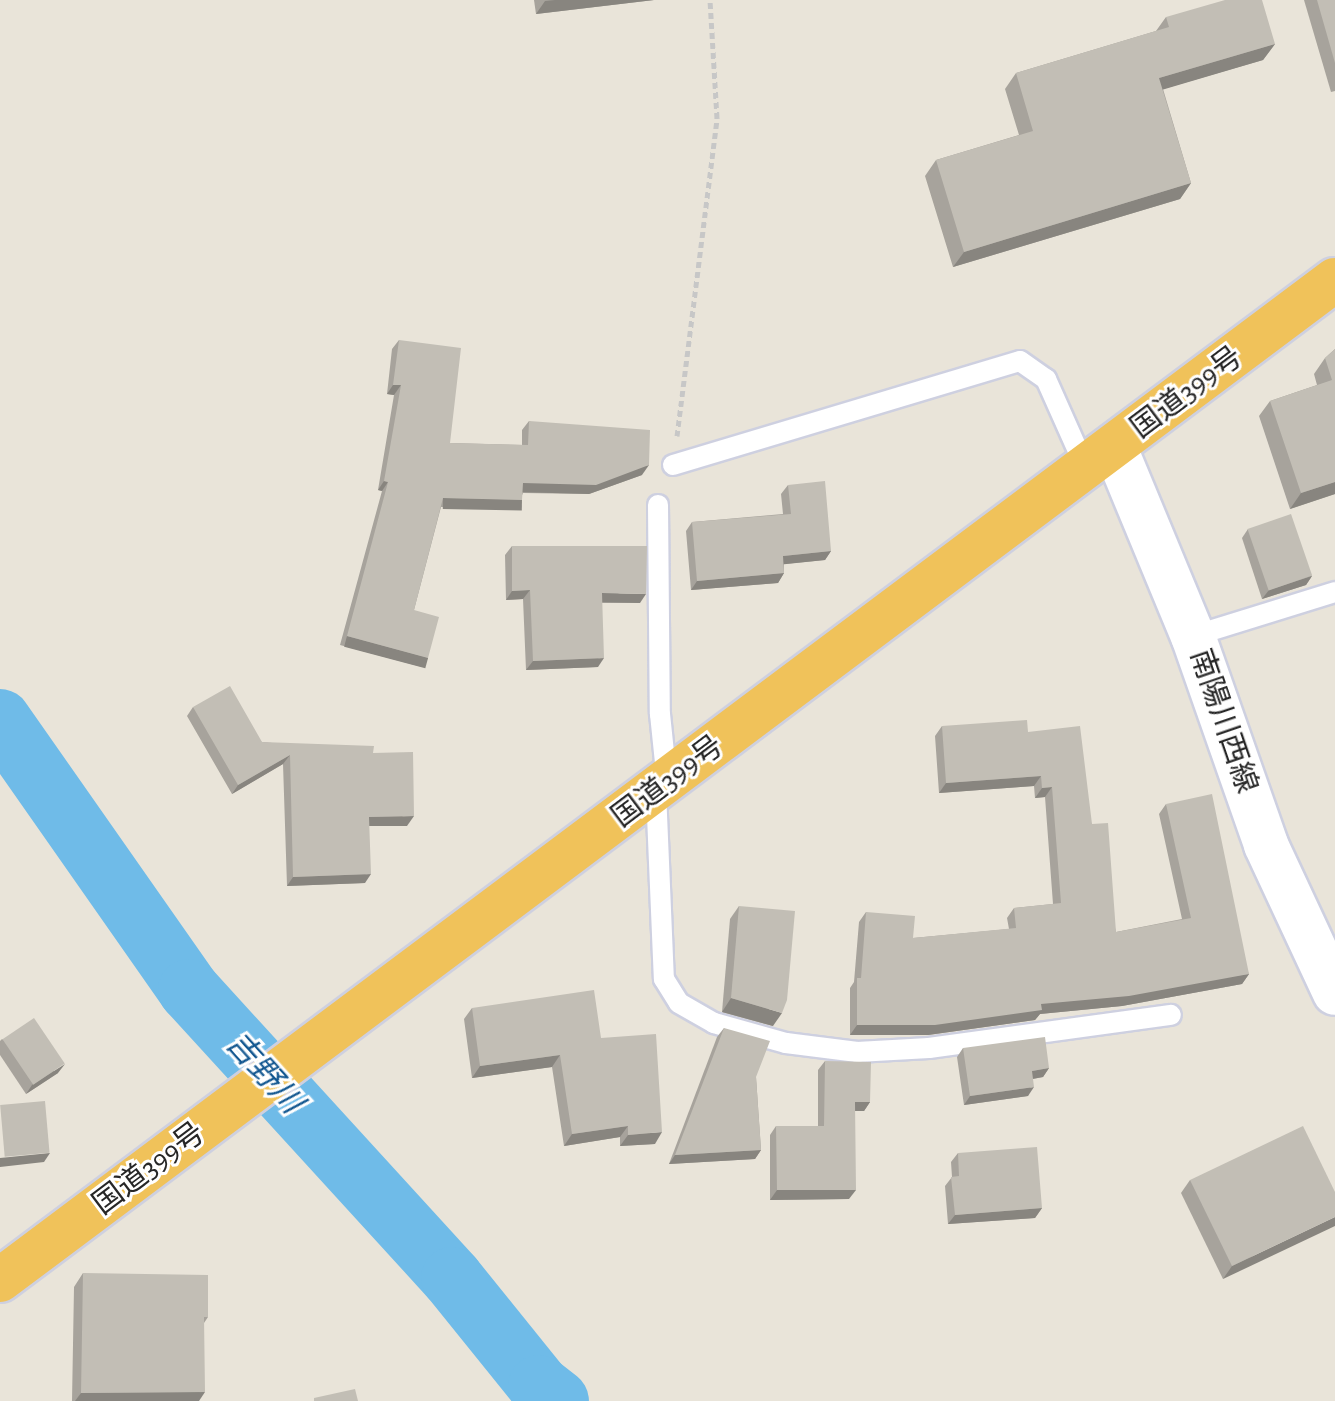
<!DOCTYPE html>
<meta charset="utf-8">
<style>
body{margin:0}
#map{position:relative;width:1335px;height:1401px;overflow:hidden;background:#e9e4d9;font-family:"Alegreya Sans","Noto Sans JP",sans-serif}
div>[style]{position:absolute}
[style*='--x']{left:calc(var(--x)*1px);top:calc(var(--y)*1px);width:calc(var(--w)*1px);rotate:calc(var(--a)*1deg)}
.river>*{height:62px;margin:-31px;padding:0 31px;transform-origin:31px;border-radius:31px;background:#6fbbe8}
.path>*{height:5px;margin-top:-2.5px;transform-origin:0;background:repeating-linear-gradient(90deg,#c7c7c7 0 6px,transparent 0 10px)}
.roads{filter:drop-shadow(2px 0 #ced0e0) drop-shadow(-2px 0 #ced0e0) drop-shadow(0 2px #ced0e0) drop-shadow(0 -2px #ced0e0)}
.service>*{height:20px;margin:-10px;padding:0 10px;transform-origin:10px;border-radius:10px;background:#fff}
.secondary>*{height:44px;margin:-22px;padding:0 22px;transform-origin:22px;border-radius:22px;background:#fff}
.trunk>*{height:44px;margin:-22px;padding:0 22px;transform-origin:22px;border-radius:22px;background:#f0c25a}
.wall>*{inset:0;background:#a7a39c}
.shaded-wall>*{inset:0;background:#88857f;transform-origin:0 0}
.building>*{inset:0;background:#c2beb5;transform-origin:0 0}
span{translate:-50% -50%;white-space:nowrap;text-align:center;line-height:1.15;-webkit-text-stroke:6px #fff;paint-order:stroke}
.street-label{font-size:30px;color:#272727}
.water-label{font-size:32px;color:#125790;font-style:italic}
</style>
<div id="map">
<div class="river">
<i style="--x:0;--y:720;--w:330;--a:55"></i>
<i style="--x:189;--y:990;--w:390;--a:47.6"></i>
<i style="--x:452;--y:1278;--w:139;--a:51.1"></i>
<i style="--x:539;--y:1386;--w:24;--a:38"></i>
</div>
<div class="path">
<i style="--x:677;--y:436;--w:321;--a:-82.8"></i>
<i style="--x:717;--y:118;--w:118;--a:-93.4"></i>
</div>
<div class="roads">
<div class="service">
<i style="--x:673;--y:465;--w:362;--a:-16.7"></i>
<i style="--x:1020;--y:361;--w:32;--a:35"></i>
<i style="--x:1046;--y:379;--w:98;--a:66"></i>
<i style="--x:658;--y:505;--w:209;--a:89.5"></i>
<i style="--x:660;--y:714;--w:68;--a:84.1"></i>
<i style="--x:1193;--y:636;--w:149;--a:-17.2"></i>
<i style="--x:656;--y:791;--w:188;--a:87.6"></i>
<i style="--x:664;--y:979;--w:28;--a:58"></i>
<i style="--x:679;--y:1003;--w:40;--a:29.7"></i>
<i style="--x:714;--y:1023;--w:75;--a:15.5"></i>
<i style="--x:786;--y:1043;--w:72;--a:7.2"></i>
<i style="--x:857;--y:1052;--w:72;--a:-3.2"></i>
<i style="--x:929;--y:1048;--w:244;--a:-7.8"></i>
</div>
<div class="secondary">
<i style="--x:1115;--y:448;--w:204;--a:67.5"></i>
<i style="--x:1193;--y:636;--w:221;--a:70.7"></i>
<i style="--x:1266;--y:845;--w:163;--a:65"></i>
</div>
<div class="trunk">
<i style="--x:0;--y:1280;--w:1668;--a:-36.84"></i>
</div>
</div>
<div class="wall">
<i style="clip-path:polygon(534px 0,654px 0,536px 14px)"></i>
<i style="clip-path:polygon(1304px 0,1335px 0,1335px 91px,1331px 92px)"></i>
<i style="clip-path:polygon(1166px 17px,1275px 44px,1263px 60px,1163px 89px,1191px 183px,1180px 199px,953px 267px,925px 176px,936px 160px,1019px 135px,1005px 89px,1016px 73px,1156px 31px)"></i>
<i style="clip-path:polygon(399px 340px,450px 443px,522px 445px,522px 430px,529px 421px,642px 475px,589px 494px,523px 493px,516px 509px,441px 507px,414px 610px,428px 658px,422px 667px,340px 645px,382px 491px,378px 490px,394px 395px,387px 394px,392px 349px)"></i>
<i style="clip-path:polygon(1335px 349px,1335px 494px,1290px 509px,1259px 416px,1270px 401px,1317px 385px,1314px 374px,1325px 358px)"></i>
<i style="clip-path:polygon(788px 485px,831px 551px,825px 560px,784px 564px,784px 573px,778px 583px,691px 590px,686px 531px,692px 522px,783px 514px,781px 494px)"></i>
<i style="clip-path:polygon(1248px 529px,1312px 576px,1306px 585px,1262px 599px,1242px 538px)"></i>
<i style="clip-path:polygon(512px 546px,640px 603px,602px 603px,598px 667px,526px 670px,523px 599px,506px 600px,505px 555px)"></i>
<i style="clip-path:polygon(193px 707px,262px 742px,373px 753px,407px 826px,369px 826px,365px 883px,287px 886px,283px 764px,232px 794px,187px 716px)"></i>
<i style="clip-path:polygon(942px 726px,1028px 732px,1092px 824px,1116px 932px,1182px 919px,1159px 814px,1166px 804px,1249px 974px,1242px 984px,1122px 1006px,1040px 1014px,1035px 1020px,928px 1035px,850px 1035px,850px 988px,854px 982px,859px 922px,866px 912px,913px 938px,1009px 929px,1007px 918px,1014px 908px,1053px 904px,1045px 797px,1035px 798px,1034px 786px,939px 793px,935px 736px)"></i>
<i style="clip-path:polygon(739px 906px,773px 1026px,722px 1012px,730px 919px)"></i>
<i style="clip-path:polygon(472px 1008px,601px 1038px,655px 1144px,620px 1146px,620px 1137px,564px 1146px,552px 1067px,472px 1078px,464px 1019px)"></i>
<i style="clip-path:polygon(724px 1028px,756px 1077px,761px 1150px,755px 1159px,669px 1164px,717px 1037px)"></i>
<i style="clip-path:polygon(2px 1039px,58px 1073px,26px 1094px,0 1055px,0 1041px)"></i>
<i style="clip-path:polygon(963px 1048px,1049px 1068px,1043px 1077px,1033px 1079px,1028px 1096px,964px 1105px,957px 1057px)"></i>
<i style="clip-path:polygon(825px 1061px,870px 1102px,864px 1111px,855px 1111px,849px 1199px,770px 1200px,770px 1135px,776px 1126px,818px 1126px,818px 1070px)"></i>
<i style="clip-path:polygon(958px 1153px,1042px 1208px,1035px 1218px,948px 1224px,945px 1186px,952px 1177px,951px 1162px)"></i>
<i style="clip-path:polygon(1190px 1180px,1335px 1192px,1223px 1279px,1181px 1193px)"></i>
<i style="clip-path:polygon(83px 1273px,208px 1317px,204px 1323px,199px 1401px,72px 1401px,74px 1287px)"></i>
</div>
<div class="shaded-wall">
<i style="clip-path:polygon(555px 0,654px 0,536px 14px,545px 1px)"></i>
<i style="clip-path:polygon(1275px 44px,1263px 60px,1148px 94px,1159px 78px)"></i>
<i style="clip-path:polygon(1191px 183px,1180px 199px,953px 267px,964px 252px)"></i>
<i style="clip-path:polygon(393px 385px,401px 385px,394px 395px,387px 394px)"></i>
<i style="clip-path:polygon(649px 465px,642px 475px,589px 494px,516px 492px,523px 483px)"></i>
<i style="clip-path:polygon(384px 481px,388px 482px,382px 491px,378px 490px)"></i>
<i style="clip-path:polygon(1335px 482px,1335px 494px,1290px 509px,1301px 493px)"></i>
<i style="left:443px;top:498px;width:79px;height:11px;rotate:1deg"></i>
<i style="clip-path:polygon(831px 551px,825px 560px,777px 565px,783px 556px)"></i>
<i style="clip-path:polygon(784px 573px,778px 583px,691px 590px,697px 581px)"></i>
<i style="clip-path:polygon(1312px 576px,1306px 585px,1262px 599px,1269px 590px)"></i>
<i style="clip-path:polygon(530px 590px,523px 599px,506px 600px,512px 591px)"></i>
<i style="clip-path:polygon(602px 593px,646px 594px,640px 603px,595px 602px)"></i>
<i style="left:347px;top:636px;width:84px;height:11px;rotate:15deg"></i>
<i style="clip-path:polygon(604px 658px,598px 667px,526px 670px,533px 661px)"></i>
<i style="clip-path:polygon(290px 755px,283px 764px,232px 794px,238px 785px)"></i>
<i style="clip-path:polygon(1041px 776px,1034px 786px,939px 793px,946px 783px)"></i>
<i style="clip-path:polygon(1052px 787px,1045px 797px,1035px 798px,1042px 788px)"></i>
<i style="clip-path:polygon(414px 816px,407px 826px,362px 826px,369px 817px)"></i>
<i style="clip-path:polygon(371px 874px,365px 883px,287px 886px,293px 877px)"></i>
<i style="clip-path:polygon(1249px 974px,1242px 984px,1122px 1006px,1040px 1014px,1035px 1020px,928px 1035px,850px 1035px,857px 1025px)"></i>
<i style="clip-path:polygon(731px 998px,782px 1013px,773px 1026px,722px 1012px)"></i>
<i style="clip-path:polygon(560px 1055px,552px 1067px,472px 1078px,480px 1066px)"></i>
<i style="clip-path:polygon(65px 1064px,58px 1073px,26px 1094px,32px 1085px)"></i>
<i style="clip-path:polygon(1049px 1068px,1043px 1077px,1026px 1080px,1032px 1071px)"></i>
<i style="clip-path:polygon(1034px 1087px,1028px 1096px,964px 1105px,970px 1096px)"></i>
<i style="clip-path:polygon(855px 1102px,870px 1102px,864px 1111px,849px 1111px)"></i>
<i style="clip-path:polygon(628px 1126px,620px 1137px,564px 1146px,572px 1134px)"></i>
<i style="clip-path:polygon(662px 1132px,655px 1144px,620px 1146px,628px 1135px)"></i>
<i style="clip-path:polygon(761px 1150px,755px 1159px,669px 1164px,675px 1155px)"></i>
<i style="clip-path:polygon(50px 1153px,44px 1162px,0 1167px,0 1158px)"></i>
<i style="clip-path:polygon(777px 1190px,856px 1190px,849px 1199px,770px 1200px)"></i>
<i style="clip-path:polygon(1042px 1208px,1035px 1218px,948px 1224px,955px 1215px)"></i>
<i style="clip-path:polygon(1335px 1217px,1335px 1226px,1223px 1279px,1232px 1266px)"></i>
<i style="clip-path:polygon(205px 1392px,199px 1401px,75px 1401px,81px 1393px)"></i>
</div>
<div class="building">
<i style="clip-path:polygon(1225px 0,1262px 0,1275px 44px,1159px 78px,1191px 183px,964px 252px,936px 160px,1033px 131px,1016px 73px,1169px 27px,1166px 17px)"></i>
<i style="clip-path:polygon(1317px 0,1335px 0,1335px 63px)"></i>
<i style="clip-path:polygon(399px 340px,461px 348px,450px 443px,528px 445px,529px 421px,650px 430px,649px 465px,596px 485px,523px 483px,522px 500px,443px 498px,414px 610px,439px 617px,428px 658px,347px 636px,388px 482px,384px 481px,401px 385px,393px 385px)"></i>
<i style="clip-path:polygon(1335px 349px,1335px 482px,1301px 493px,1270px 401px,1332px 380px,1325px 358px)"></i>
<i style="clip-path:polygon(825px 481px,831px 551px,783px 556px,784px 573px,697px 581px,692px 522px,791px 514px,788px 485px)"></i>
<i style="left:1291px;top:514px;width:65px;height:46px;rotate:71deg"></i>
<i style="clip-path:polygon(512px 546px,647px 546px,646px 594px,602px 593px,604px 658px,533px 661px,530px 590px,512px 591px)"></i>
<i style="clip-path:polygon(230px 686px,262px 742px,374px 746px,373px 753px,413px 752px,414px 816px,369px 817px,371px 874px,293px 877px,290px 755px,238px 785px,193px 707px)"></i>
<i style="clip-path:polygon(1027px 720px,1028px 732px,1080px 726px,1092px 824px,1108px 823px,1116px 932px,1191px 918px,1166px 804px,1212px 794px,1249px 974px,1129px 996px,1041px 1004px,1042px 1010px,935px 1025px,857px 1025px,857px 978px,861px 978px,866px 912px,915px 916px,913px 938px,1016px 928px,1014px 908px,1061px 903px,1052px 787px,1042px 788px,1041px 776px,946px 783px,942px 726px)"></i>
<i style="clip-path:polygon(739px 906px,795px 911px,787px 1000px,782px 1013px,731px 998px)"></i>
<i style="clip-path:polygon(594px 990px,601px 1038px,656px 1034px,662px 1132px,628px 1135px,628px 1126px,572px 1134px,560px 1055px,480px 1066px,472px 1008px)"></i>
<i style="left:34px;top:1018px;width:55px;height:38px;rotate:56deg"></i>
<i style="clip-path:polygon(724px 1028px,770px 1041px,756px 1077px,761px 1150px,675px 1155px)"></i>
<i style="clip-path:polygon(1045px 1037px,1049px 1068px,1032px 1071px,1034px 1087px,970px 1096px,963px 1048px)"></i>
<i style="clip-path:polygon(825px 1061px,871px 1062px,870px 1102px,855px 1102px,856px 1190px,777px 1190px,776px 1126px,824px 1126px)"></i>
<i style="left:45px;top:1101px;width:52px;height:45px;rotate:85deg"></i>
<i style="clip-path:polygon(1303px 1126px,1335px 1192px,1335px 1217px,1232px 1266px,1190px 1180px)"></i>
<i style="clip-path:polygon(1037px 1147px,1042px 1208px,955px 1215px,951px 1177px,959px 1176px,958px 1153px)"></i>
<i style="clip-path:polygon(83px 1273px,208px 1275px,208px 1317px,204px 1317px,205px 1392px,81px 1393px)"></i>
<i style="clip-path:polygon(355px 1389px,358px 1401px,314px 1401px,314px 1398px)"></i>
</div>
<div class="street-label">
<span style="left:1187px;top:393px;rotate:-37deg">国道399号</span>
<span style="left:1223px;top:721px;rotate:71deg">南陽川西線</span>
<span style="left:668px;top:782px;rotate:-37deg">国道399号</span>
<span style="left:149px;top:1169px;rotate:-37deg">国道399号</span>
</div>
<div class="water-label">
<span style="left:264px;top:1073px;rotate:48deg">吉野川</span>
</div>
</div>
